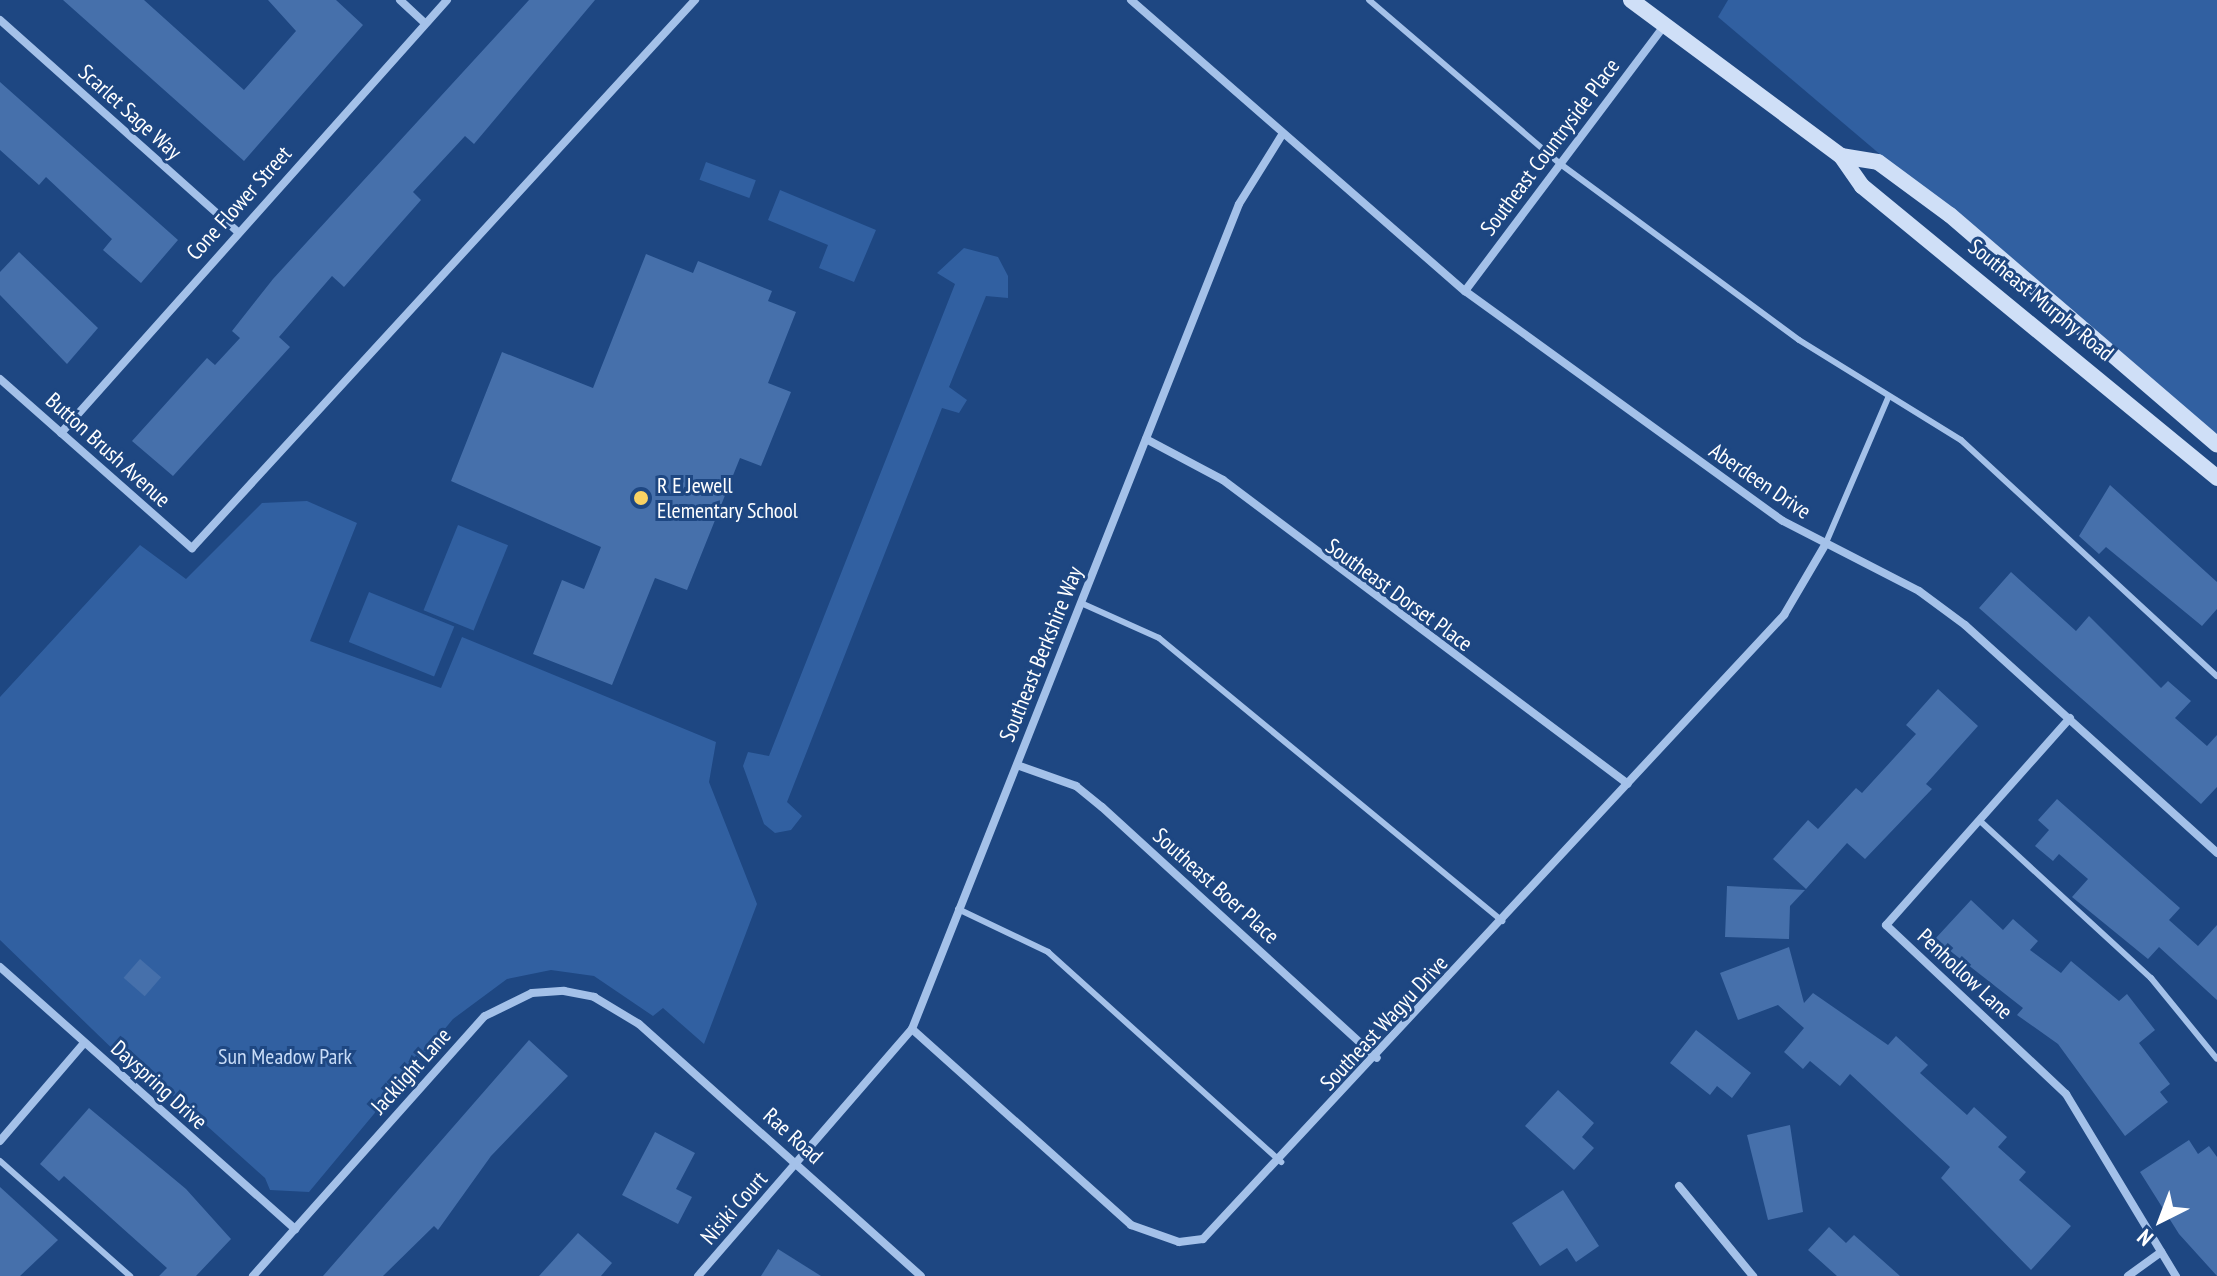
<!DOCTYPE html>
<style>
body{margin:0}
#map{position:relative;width:2217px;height:1276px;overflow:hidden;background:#1e4782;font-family:"PT Sans Narrow",sans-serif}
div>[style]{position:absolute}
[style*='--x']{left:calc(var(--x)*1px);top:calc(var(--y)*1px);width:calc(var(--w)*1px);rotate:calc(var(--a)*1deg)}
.green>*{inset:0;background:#3160a1;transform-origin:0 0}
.building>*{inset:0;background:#4670ab;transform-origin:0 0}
.lane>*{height:6px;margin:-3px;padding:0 3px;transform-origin:3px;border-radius:3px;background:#a4c1e9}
.street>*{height:8px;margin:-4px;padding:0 4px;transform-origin:4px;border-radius:4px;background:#a4c1e9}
.secondary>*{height:16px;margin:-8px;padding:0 8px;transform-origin:8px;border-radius:8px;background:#cfdff7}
.dots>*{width:22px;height:22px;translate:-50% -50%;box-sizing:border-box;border:4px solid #1e4782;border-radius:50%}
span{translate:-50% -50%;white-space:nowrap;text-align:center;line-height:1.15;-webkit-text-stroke:6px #1e4782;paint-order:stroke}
.street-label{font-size:22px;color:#fff}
.poi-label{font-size:22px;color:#fff}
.left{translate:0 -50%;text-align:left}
.park-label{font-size:22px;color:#c8dcf7}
.north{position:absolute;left:2121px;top:1180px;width:80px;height:80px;-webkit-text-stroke:6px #1e4782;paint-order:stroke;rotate:222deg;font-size:22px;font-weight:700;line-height:32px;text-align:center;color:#fff}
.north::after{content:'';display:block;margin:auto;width:28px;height:36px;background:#fff;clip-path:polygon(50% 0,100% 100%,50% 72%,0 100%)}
</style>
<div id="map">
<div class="green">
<i style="clip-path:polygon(1728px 0,2217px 0,2217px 440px,1718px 17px)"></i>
<i style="left:706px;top:162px;width:53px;height:19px;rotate:20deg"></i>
<i style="clip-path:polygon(780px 190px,876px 230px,854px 282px,819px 268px,828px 245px,768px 220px)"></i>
<i style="clip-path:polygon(964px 248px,998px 257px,1008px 276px,1008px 298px,986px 296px,949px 387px,967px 400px,959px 413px,942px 408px,787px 802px,802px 816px,791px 830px,775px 833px,764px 824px,743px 766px,748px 752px,769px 756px,955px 284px,937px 273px)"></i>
<i style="clip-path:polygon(307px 501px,357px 523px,310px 641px,441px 688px,462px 637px,716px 742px,709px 782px,757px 904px,704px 1044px,663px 1008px,653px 1016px,594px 976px,551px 970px,507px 979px,453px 1019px,309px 1192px,270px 1190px,265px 1178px,138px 1064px,123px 1059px,0 940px,0 697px,140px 545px,186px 579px,262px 503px)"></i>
<i style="left:458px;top:525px;width:54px;height:92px;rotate:22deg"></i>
<i style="left:369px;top:592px;width:92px;height:54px;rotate:22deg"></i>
</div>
<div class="building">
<i style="clip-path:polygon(63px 0,144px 0,244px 90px,296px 31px,268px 0,336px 0,363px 25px,244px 161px)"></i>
<i style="clip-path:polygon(529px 0,595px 0,474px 144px,465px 136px,413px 192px,421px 200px,344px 287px,332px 276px,279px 337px,290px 347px,173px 476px,132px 441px,207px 358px,215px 365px,240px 338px,232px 331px,273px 279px)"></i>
<i style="clip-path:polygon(0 82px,178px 240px,141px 283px,103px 250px,112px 239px,46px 177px,39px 185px,0 150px)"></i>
<i style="clip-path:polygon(19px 252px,98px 328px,67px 364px,0 295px,0 272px)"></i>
<i style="clip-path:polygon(646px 254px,693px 273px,698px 261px,772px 291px,768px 301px,796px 312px,768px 383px,791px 392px,761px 466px,740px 458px,687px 590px,655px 578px,612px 685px,533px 654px,562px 580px,584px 589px,601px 547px,451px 481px,502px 352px,593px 388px)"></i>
<i style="clip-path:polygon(2110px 485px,2217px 582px,2217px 609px,2202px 626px,2106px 547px,2099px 554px,2079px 536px)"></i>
<i style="clip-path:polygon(2011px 572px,2076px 631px,2089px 616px,2161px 688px,2168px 681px,2191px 701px,2175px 718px,2207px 746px,2217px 735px,2217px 787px,2201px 804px,1979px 608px)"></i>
<i style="clip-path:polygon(1938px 689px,1978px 726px,1926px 784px,1932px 789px,1865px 859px,1847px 843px,1806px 889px,1773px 859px,1808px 820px,1818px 829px,1856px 788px,1862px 793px,1916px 734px,1906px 725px)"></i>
<i style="clip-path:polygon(2057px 799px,2180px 908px,2169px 920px,2198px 946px,2217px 925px,2217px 1000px,2159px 947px,2148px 959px,2072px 897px,2088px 879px,2059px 854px,2053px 861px,2035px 846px,2049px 830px,2038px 820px)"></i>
<i style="clip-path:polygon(1727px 886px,1805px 890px,1790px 906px,1789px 939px,1725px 937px)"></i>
<i style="clip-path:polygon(1971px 900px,2003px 930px,2013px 919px,2038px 941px,2030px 950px,2061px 973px,2071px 961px,2119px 1001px,2127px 994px,2155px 1030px,2139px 1043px,2170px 1084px,2160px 1092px,2168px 1102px,2125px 1136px,2058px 1044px,2017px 1015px,2023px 1008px,1935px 939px)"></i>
<i style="clip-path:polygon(1789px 947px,1804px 1003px,1813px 993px,1888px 1045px,1896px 1036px,1928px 1065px,1920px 1073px,1967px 1115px,1974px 1107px,2007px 1137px,1998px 1147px,2026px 1172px,2019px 1180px,2071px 1226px,2031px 1270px,1941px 1178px,1950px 1167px,1850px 1074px,1840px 1086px,1810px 1061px,1803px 1069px,1784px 1052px,1804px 1028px,1778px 1005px,1738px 1020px,1720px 973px)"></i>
<i style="left:140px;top:959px;width:28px;height:25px;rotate:41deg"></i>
<i style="clip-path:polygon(1696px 1030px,1751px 1073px,1732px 1098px,1717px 1086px,1710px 1095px,1670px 1063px)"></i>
<i style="clip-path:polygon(529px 1040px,568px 1076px,491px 1156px,438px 1230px,434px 1226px,383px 1276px,323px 1276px)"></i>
<i style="clip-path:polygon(1558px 1090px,1594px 1123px,1582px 1137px,1594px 1148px,1574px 1170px,1525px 1126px)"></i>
<i style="clip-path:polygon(89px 1108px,186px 1189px,231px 1239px,196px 1276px,159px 1276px,167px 1268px,64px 1176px,59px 1181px,40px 1164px)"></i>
<i style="clip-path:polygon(1790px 1125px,1803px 1212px,1768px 1220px,1747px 1135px)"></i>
<i style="clip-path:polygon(655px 1132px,695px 1153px,676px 1189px,692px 1197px,678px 1224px,622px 1195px)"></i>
<i style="clip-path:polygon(2189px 1140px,2198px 1154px,2209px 1146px,2217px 1157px,2217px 1276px,2179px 1234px,2140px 1172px)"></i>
<i style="clip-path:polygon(0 1187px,58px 1240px,20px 1276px,0 1276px)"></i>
<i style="clip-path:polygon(1563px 1190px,1599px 1246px,1576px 1262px,1567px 1248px,1540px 1266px,1512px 1223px)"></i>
<i style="clip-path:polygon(1829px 1227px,1846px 1243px,1854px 1235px,1900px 1276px,1837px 1276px,1808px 1250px)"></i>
<i style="clip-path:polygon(578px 1233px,612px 1263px,601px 1276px,539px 1276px)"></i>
<i style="clip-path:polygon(778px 1249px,821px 1276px,761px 1276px)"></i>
</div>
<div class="lane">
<i style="--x:1369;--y:0;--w:250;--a:40.6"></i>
<i style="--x:1559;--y:163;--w:298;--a:36.4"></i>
<i style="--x:1799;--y:340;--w:190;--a:31.7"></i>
<i style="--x:1961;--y:440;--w:348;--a:42.7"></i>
<i style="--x:1825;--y:545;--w:160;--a:-66.8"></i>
<i style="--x:1081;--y:603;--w:85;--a:24.2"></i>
<i style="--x:1159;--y:638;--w:445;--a:39.5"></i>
<i style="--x:1979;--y:820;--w:234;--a:42.6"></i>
<i style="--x:2151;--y:978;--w:104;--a:50.8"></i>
<i style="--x:958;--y:909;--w:100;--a:25.5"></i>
<i style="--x:1048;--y:952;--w:314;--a:42"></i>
<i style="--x:0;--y:1161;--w:174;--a:41.5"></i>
</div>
<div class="street">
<i style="--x:400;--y:0;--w:34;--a:43"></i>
<i style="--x:1131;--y:0;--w:443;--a:41.1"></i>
<i style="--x:1465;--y:291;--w:392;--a:35.9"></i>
<i style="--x:1783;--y:521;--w:153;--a:27.2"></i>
<i style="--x:1919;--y:591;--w:57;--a:36.5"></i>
<i style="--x:1965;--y:625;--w:340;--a:42.1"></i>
<i style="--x:0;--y:20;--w:317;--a:41.7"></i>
<i style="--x:1465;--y:291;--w:331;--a:-53.1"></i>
<i style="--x:0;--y:379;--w:256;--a:41.4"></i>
<i style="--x:192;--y:548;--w:744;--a:-47.45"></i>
<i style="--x:61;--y:433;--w:580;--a:-48.28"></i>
<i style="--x:1146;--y:439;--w:87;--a:28"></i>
<i style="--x:1223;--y:480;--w:506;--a:36.89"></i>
<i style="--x:2070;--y:718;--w:277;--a:131.6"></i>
<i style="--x:1886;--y:925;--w:247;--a:43.2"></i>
<i style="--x:2066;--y:1094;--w:213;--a:58.9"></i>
<i style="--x:1017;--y:765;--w:63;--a:19.6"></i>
<i style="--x:1076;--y:786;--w:33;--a:39"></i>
<i style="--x:1102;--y:807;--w:372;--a:42.4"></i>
<i style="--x:0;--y:967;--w:395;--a:41.6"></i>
<i style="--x:912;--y:1029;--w:294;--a:41.8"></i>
<i style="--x:1131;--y:1225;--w:51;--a:19.5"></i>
<i style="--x:1179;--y:1242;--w:24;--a:-7"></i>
<i style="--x:1203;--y:1239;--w:853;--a:-47.04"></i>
<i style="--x:1784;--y:615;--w:81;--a:-59.6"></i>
<i style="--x:0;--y:1141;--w:129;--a:-49.4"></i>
<i style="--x:1679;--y:1186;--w:117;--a:50.6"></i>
<i style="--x:253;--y:1276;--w:348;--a:-48.3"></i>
<i style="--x:485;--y:1016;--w:52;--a:-26.1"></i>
<i style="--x:532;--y:993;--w:32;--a:-4"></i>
<i style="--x:564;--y:991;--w:31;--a:11"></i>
<i style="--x:594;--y:997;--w:52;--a:31"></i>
<i style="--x:639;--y:1024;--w:378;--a:41.8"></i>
<i style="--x:698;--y:1276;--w:327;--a:-49.1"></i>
<i style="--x:912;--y:1029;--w:887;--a:-68.38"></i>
<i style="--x:1239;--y:204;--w:81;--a:-58.1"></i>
<i style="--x:2128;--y:1276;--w:41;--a:-36"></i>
</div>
<div class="secondary">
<i style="--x:1631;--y:0;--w:262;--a:36.6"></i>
<i style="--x:1841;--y:156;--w:37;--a:55"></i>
<i style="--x:1862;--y:186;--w:460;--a:39.4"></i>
<i style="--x:1841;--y:156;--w:37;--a:9"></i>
<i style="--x:1878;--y:162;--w:89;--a:36.4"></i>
<i style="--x:1950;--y:215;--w:352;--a:40.7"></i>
</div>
<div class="dots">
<i style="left:641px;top:498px;background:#f9d263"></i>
</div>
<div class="street-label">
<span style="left:130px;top:112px;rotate:42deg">Scarlet Sage Way</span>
<span style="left:1550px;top:147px;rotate:-53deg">Southeast Countryside Place</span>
<span style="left:239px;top:203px;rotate:-48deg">Cone Flower Street</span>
<span style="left:2041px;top:300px;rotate:39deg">Southeast Murphy Road</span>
<span style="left:108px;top:450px;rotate:42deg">Button Brush Avenue</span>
<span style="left:1760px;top:481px;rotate:34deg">Aberdeen Drive</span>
<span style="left:1399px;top:595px;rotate:36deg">Southeast Dorset Place</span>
<span style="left:1041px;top:654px;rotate:-68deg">Southeast Berkshire Way</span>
<span style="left:1216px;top:886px;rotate:42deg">Southeast Boer Place</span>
<span style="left:1965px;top:974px;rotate:43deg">Penhollow Lane</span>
<span style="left:1384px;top:1023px;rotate:-47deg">Southeast Wagyu Drive</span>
<span style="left:411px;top:1071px;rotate:-48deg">Jacklight Lane</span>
<span style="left:159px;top:1085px;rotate:42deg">Dayspring Drive</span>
<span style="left:793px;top:1136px;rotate:42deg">Rae Road</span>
<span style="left:734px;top:1208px;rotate:-49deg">Nisiki Court</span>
</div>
<div class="poi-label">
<span class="left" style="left:657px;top:498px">R E Jewell<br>Elementary School</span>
</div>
<div class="park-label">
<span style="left:285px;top:1057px">Sun Meadow Park</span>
</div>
<div class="north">N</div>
</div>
